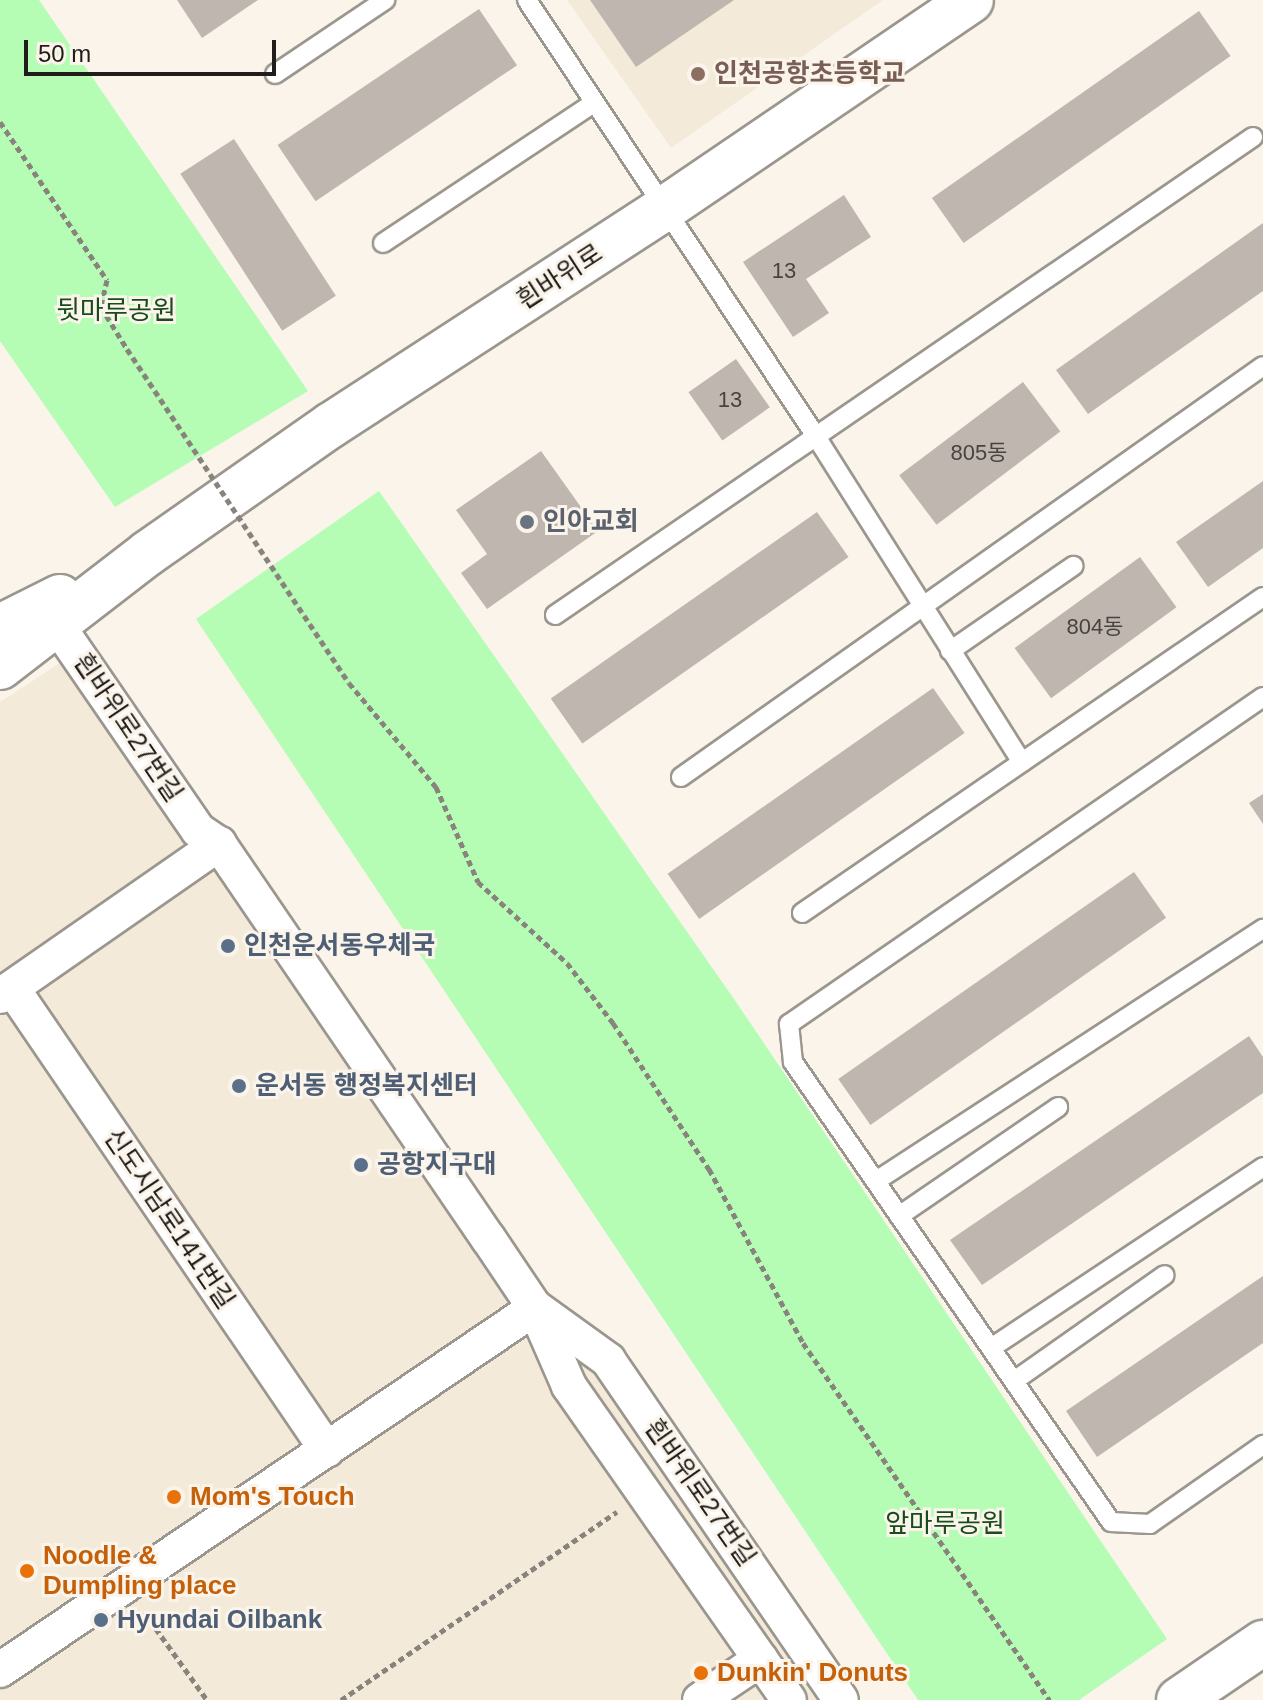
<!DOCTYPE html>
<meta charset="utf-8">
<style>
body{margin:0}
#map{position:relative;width:1263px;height:1700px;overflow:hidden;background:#faf4eb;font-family:Arial,"Noto Sans KR",sans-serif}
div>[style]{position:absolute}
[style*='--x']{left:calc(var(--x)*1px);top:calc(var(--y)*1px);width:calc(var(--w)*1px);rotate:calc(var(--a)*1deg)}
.built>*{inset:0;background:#f4eada}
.green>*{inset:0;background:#b5fcb5}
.building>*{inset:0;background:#bfb6b0;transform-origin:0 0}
.path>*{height:5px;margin-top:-2.5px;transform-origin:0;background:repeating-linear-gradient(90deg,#88837d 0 6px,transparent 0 10px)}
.roads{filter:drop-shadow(2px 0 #9b968e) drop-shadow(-2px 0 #9b968e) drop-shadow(0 2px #9b968e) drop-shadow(0 -2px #9b968e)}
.service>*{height:18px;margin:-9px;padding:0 9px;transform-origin:9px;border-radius:9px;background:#fff}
.minor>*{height:34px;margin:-17px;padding:0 17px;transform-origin:17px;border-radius:17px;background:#fff}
.tertiary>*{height:44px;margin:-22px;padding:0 22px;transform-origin:22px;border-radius:22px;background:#fff}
.secondary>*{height:44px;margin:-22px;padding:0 22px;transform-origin:22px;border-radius:22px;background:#fff}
.path-bridge>*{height:5px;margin-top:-2.5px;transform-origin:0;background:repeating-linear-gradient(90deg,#88837d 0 6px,transparent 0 10px)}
.dots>*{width:22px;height:22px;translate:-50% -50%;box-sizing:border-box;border:4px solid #faf4eb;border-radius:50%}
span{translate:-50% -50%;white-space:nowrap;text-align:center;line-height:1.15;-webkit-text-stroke:6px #faf4eb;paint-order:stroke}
.number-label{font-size:22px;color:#484340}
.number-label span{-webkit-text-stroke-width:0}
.education-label{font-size:26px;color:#785e54;font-weight:700}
.left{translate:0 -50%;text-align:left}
.street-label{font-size:26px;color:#201d1a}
.park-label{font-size:26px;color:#194c1c}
.worship-label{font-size:26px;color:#5b616d;font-weight:700}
.service-label{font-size:26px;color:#4e5e75;font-weight:700}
.food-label{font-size:26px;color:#c56008;font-weight:700}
.scale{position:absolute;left:24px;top:40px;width:252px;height:36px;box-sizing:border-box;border:4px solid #201d1a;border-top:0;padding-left:10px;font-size:24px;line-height:28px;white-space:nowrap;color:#201d1a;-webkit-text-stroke:6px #faf4eb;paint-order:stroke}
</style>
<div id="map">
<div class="built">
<i style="clip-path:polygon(567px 0,883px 0,671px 148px)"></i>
<i style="clip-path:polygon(88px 645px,823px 1700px,0 1700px,0 702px)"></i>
</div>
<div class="green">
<i style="clip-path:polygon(0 0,39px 0,308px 391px,115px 507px,0 341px)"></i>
<i style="clip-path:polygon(379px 491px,734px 999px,1167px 1639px,1079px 1700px,918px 1700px,196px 619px)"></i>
</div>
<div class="building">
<i style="clip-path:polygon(177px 0,258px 0,202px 38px)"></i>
<i style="clip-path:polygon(590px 0,734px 0,636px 67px)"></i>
<i style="left:479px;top:9px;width:68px;height:243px;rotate:56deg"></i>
<i style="left:1199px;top:11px;width:55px;height:326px;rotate:55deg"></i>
<i style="left:234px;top:139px;width:187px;height:64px;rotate:57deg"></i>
<i style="clip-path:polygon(844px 195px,871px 237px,806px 279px,829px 313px,793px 337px,743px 262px)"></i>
<i style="clip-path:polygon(1263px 223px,1263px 291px,1088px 414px,1056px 370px)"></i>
<i style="left:736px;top:359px;width:59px;height:58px;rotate:55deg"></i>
<i style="left:1023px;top:382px;width:62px;height:155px;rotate:53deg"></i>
<i style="clip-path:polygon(541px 451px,598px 531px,487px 609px,461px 573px,487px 554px,456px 510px)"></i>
<i style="clip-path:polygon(1263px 481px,1263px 548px,1208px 587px,1176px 542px)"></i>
<i style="left:817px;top:512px;width:55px;height:325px;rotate:55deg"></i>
<i style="left:1140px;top:557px;width:62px;height:155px;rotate:54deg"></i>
<i style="left:933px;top:688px;width:55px;height:324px;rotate:55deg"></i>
<i style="clip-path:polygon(1263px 794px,1263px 824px,1249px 803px)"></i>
<i style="left:1134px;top:872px;width:56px;height:361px;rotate:55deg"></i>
<i style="clip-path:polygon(1249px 1036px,1263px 1057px,1263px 1093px,982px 1285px,950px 1240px)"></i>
<i style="clip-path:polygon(1263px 1276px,1263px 1343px,1097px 1457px,1066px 1411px)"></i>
</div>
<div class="path">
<i style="--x:0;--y:122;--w:191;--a:55.9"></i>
<i style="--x:107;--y:280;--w:28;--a:103"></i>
<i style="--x:101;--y:307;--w:49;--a:58.2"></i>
<i style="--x:349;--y:683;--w:136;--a:50.1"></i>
<i style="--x:436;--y:787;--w:104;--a:66.1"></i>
<i style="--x:478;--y:882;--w:120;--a:42.3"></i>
<i style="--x:567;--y:963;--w:76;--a:52.5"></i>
<i style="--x:613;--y:1023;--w:175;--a:56.7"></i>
<i style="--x:709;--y:1169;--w:198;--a:61.6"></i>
<i style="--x:803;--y:1343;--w:434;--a:55.4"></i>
<i style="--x:144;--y:1612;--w:108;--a:54.4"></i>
<i style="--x:341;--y:1700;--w:334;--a:-34.3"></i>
</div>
<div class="roads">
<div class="service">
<i style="--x:527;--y:0;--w:522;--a:56.49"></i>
<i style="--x:815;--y:435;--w:387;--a:57.7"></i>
<i style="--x:275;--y:74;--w:133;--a:-33.9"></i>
<i style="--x:383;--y:243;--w:253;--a:-33.6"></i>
<i style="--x:555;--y:615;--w:846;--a:-34.4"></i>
<i style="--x:950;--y:651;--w:150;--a:-34.6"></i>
<i style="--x:1263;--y:697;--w:576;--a:145.4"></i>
<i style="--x:789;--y:1024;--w:38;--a:84"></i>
<i style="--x:793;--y:1062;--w:559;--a:55.34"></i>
<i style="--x:1111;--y:1522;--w:39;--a:3"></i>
<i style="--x:1150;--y:1524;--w:138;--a:-35"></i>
<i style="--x:681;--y:777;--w:712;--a:-35.23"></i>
<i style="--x:802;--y:913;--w:559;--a:-34.43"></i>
<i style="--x:876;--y:1181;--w:462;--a:-33.1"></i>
<i style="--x:899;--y:1216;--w:193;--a:-34.4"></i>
<i style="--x:991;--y:1348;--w:327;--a:-33.6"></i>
<i style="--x:1014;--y:1381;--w:184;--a:-35.1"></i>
</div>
<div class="minor">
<i style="--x:44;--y:606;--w:272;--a:55.5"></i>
<i style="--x:198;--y:830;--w:25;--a:34"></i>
<i style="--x:219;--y:844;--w:477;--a:55.7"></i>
<i style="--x:488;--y:1238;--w:84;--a:56.1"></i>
<i style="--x:535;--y:1308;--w:85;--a:66.4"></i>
<i style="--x:569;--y:1386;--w:383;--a:55"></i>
<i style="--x:12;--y:988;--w:559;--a:55.71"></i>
<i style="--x:0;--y:996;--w:267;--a:-34.8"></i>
<i style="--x:536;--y:1308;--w:89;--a:35.8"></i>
<i style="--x:608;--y:1360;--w:412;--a:55.6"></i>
<i style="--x:0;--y:1670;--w:646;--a:-34.08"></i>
<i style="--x:700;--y:1700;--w:73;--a:-33.9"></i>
</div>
<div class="tertiary">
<i style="--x:0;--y:627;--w:67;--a:-26.6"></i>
<i style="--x:0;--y:667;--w:187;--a:-37.6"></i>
<i style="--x:148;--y:553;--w:223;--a:-35"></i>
<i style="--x:331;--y:425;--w:397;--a:-33"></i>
<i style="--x:664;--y:209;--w:371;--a:-34.2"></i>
</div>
<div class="secondary">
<i style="--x:1179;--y:1700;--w:102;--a:-34.2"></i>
</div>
</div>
<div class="path-bridge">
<i style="--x:127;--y:349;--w:401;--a:56.4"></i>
</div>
<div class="dots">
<i style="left:698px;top:74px;background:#8d6e63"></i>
<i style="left:527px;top:522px;background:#6b7280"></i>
<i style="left:228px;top:946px;background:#5c6f8a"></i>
<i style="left:239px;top:1086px;background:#5c6f8a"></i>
<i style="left:361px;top:1165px;background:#5c6f8a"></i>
<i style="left:174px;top:1497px;background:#e8710a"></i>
<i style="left:27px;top:1571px;background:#e8710a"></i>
<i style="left:101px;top:1620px;background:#5c6f8a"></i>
<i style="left:701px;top:1673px;background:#e8710a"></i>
</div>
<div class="number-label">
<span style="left:784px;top:271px">13</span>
<span style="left:730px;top:400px">13</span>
<span style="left:979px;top:453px">805동</span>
<span style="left:1095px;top:627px">804동</span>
</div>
<div class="education-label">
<span class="left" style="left:714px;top:74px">인천공항초등학교</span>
</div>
<div class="street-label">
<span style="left:560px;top:277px;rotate:-33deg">흰바위로</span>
<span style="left:128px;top:728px;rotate:56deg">흰바위로27번길</span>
<span style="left:169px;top:1219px;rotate:56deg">신도시남로141번길</span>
<span style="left:700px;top:1493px;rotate:55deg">흰바위로27번길</span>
</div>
<div class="park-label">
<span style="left:116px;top:311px">뒷마루공원</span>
<span style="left:945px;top:1524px">앞마루공원</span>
</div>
<div class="worship-label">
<span class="left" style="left:543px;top:522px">인아교회</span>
</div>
<div class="service-label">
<span class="left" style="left:244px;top:946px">인천운서동우체국</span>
<span class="left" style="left:255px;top:1086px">운서동 행정복지센터</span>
<span class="left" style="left:377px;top:1165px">공항지구대</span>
<span class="left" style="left:117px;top:1620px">Hyundai Oilbank</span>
</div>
<div class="food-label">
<span class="left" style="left:190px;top:1497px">Mom's Touch</span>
<span class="left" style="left:43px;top:1571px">Noodle &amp;<br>Dumpling place</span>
<span class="left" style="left:717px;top:1673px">Dunkin' Donuts</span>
</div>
<div class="scale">50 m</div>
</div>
